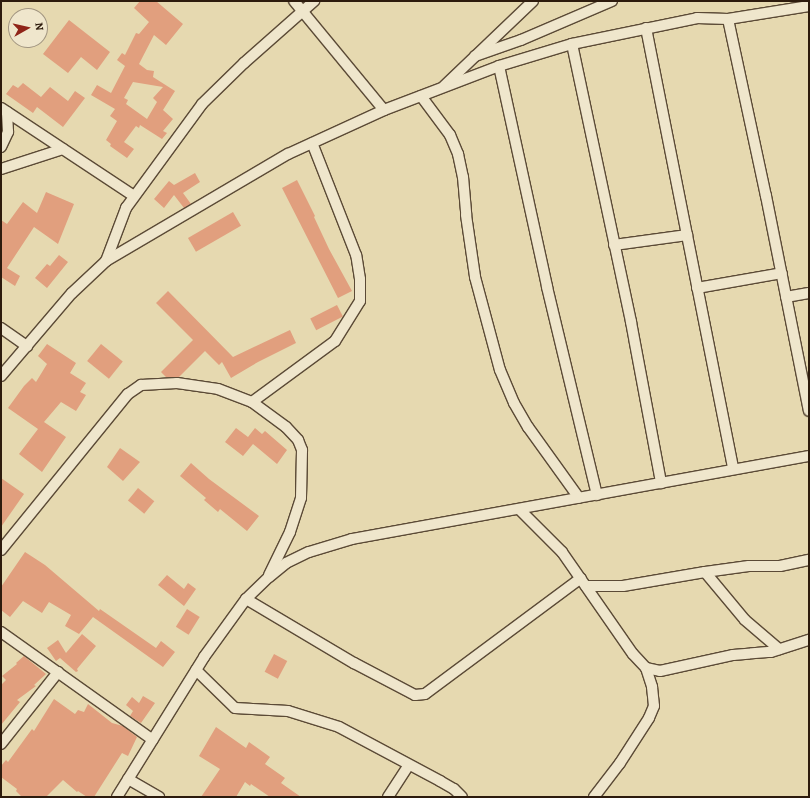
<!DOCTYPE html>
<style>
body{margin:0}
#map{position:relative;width:810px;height:798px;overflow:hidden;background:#e6d9b0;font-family:Alegreya,serif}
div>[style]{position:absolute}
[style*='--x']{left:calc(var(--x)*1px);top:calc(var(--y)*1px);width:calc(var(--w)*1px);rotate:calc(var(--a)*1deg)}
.building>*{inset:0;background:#e19f7e;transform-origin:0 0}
.roads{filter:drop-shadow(1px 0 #5b4a36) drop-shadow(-1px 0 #5b4a36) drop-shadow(0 1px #5b4a36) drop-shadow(0 -1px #5b4a36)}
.street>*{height:10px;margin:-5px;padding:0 5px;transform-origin:5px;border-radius:5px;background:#efe6cc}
span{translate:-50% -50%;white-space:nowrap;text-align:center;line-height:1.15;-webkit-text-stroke:3.5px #efe6cc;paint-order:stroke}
.frame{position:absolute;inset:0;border:2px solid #2d1b0d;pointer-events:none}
.north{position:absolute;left:8px;top:8px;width:40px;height:40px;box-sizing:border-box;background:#efe6cc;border:1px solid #a19580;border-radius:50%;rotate:82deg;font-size:11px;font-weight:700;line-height:16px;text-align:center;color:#2d1b0d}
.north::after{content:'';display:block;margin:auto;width:14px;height:18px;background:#8f2418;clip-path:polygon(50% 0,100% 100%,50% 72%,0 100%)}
</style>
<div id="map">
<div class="building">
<i style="clip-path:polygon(evenodd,140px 1px,156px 1px,183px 24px,166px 45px,154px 35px,139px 64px,147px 70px,154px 71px,153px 77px,175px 91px,163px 110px,173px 119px,163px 131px,167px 133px,162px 139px,140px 125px,139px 128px,136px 126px,124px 142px,134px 149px,127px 158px,110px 146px,111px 144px,106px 140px,117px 121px,110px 116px,115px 109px,91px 95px,97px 85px,111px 93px,125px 66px,117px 60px,122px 53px,125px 55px,136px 33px,139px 34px,149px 22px,134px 8px,140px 1px,133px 82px,163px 87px,153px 98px,157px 102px,147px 119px,126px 104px,128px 100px,124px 98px,133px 82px)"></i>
<i style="clip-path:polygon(69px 20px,110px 52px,97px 70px,81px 57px,68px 73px,43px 54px)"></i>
<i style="clip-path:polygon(23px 83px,41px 97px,50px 87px,68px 101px,75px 91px,85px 98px,63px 127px,37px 107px,33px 113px,6px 94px,13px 85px,18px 88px)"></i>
<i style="clip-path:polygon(195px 173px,200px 182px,183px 193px,191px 204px,184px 208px,174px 195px,164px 208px,154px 199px,169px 181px,174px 185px)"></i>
<i style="clip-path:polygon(297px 180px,315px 216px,314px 217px,329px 249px,352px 291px,338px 298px,282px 188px)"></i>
<i style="clip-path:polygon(46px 192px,74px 204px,58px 244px,34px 227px,7px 268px,20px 276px,15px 286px,1px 277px,1px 220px,7px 224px,23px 202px,37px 213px)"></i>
<i style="left:233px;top:212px;width:16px;height:52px;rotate:60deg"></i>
<i style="clip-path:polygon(59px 255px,68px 262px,47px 288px,35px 278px,47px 264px,50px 266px)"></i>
<i style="clip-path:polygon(168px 291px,233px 357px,290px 330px,296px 343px,258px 362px,231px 378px,222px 362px,219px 365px,205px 351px,179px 377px,166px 377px,161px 372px,193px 340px,156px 303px)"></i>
<i style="left:337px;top:305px;width:13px;height:30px;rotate:63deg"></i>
<i style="clip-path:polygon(47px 344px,76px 363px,70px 373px,86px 383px,80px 392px,86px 395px,76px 411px,61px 402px,44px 422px,66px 437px,42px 472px,19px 454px,38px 429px,8px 408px,24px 386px,32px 378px,36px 382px,47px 364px,38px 356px)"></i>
<i style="left:101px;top:344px;width:28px;height:22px;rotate:39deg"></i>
<i style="clip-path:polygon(236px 428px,248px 437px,255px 428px,262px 434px,265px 431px,287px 450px,277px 464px,253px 444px,243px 456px,225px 442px)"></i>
<i style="clip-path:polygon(120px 448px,140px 462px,123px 481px,107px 467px)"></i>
<i style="clip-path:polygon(191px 463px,209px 479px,259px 516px,247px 531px,220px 509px,218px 512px,204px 500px,206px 498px,180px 476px)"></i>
<i style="clip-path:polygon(1px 478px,24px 494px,1px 527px)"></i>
<i style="left:138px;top:488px;width:21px;height:16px;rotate:39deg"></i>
<i style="clip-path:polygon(25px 552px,45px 565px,99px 611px,100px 609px,156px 648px,161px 641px,175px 652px,163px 667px,93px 617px,79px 634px,65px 626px,71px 615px,49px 602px,42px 613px,23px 601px,10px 617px,1px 610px,1px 587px)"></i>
<i style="clip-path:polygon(167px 575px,184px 589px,188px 583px,196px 589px,184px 606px,158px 585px)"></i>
<i style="left:187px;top:609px;width:15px;height:21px;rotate:32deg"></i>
<i style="clip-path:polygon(82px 634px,96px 646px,77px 669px,78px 671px,76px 672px,60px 658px,56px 661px,47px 648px,58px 640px,66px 653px)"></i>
<i style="left:274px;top:654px;width:15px;height:20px;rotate:28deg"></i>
<i style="clip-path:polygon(24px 656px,46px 674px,34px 685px,36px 686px,17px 700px,20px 702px,1px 725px,1px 685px,6px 680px,2px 676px,17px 664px,16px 663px)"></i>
<i style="clip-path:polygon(143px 696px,155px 703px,141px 723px,130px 716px,133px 711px,126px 705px,132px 697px,139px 703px)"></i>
<i style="clip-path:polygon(54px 699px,75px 714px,78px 710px,84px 712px,88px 704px,112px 723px,123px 726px,137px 737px,128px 756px,122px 753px,94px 797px,87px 797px,78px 791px,77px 792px,63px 780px,46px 797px,22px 797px,16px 791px,17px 789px,1px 777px,1px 766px,6px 760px,8px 762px,32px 729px,34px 731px)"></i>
<i style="clip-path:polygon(216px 727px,246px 748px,249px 742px,270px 757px,265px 764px,285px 778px,281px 783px,301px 797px,270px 797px,251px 784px,250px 786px,245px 782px,236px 797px,201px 797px,220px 769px,199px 756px)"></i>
</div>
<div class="roads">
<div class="street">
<i style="--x:294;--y:1;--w:141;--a:50.5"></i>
<i style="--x:728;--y:19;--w:181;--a:77.9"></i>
<i style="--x:766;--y:196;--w:219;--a:78.7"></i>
<i style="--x:646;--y:28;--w:449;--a:78.8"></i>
<i style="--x:572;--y:44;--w:284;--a:78"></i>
<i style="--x:631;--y:322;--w:164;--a:79.4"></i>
<i style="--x:475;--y:56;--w:49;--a:-19.2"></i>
<i style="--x:521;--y:40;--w:99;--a:-23.2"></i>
<i style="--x:499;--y:66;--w:226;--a:77.7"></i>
<i style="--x:547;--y:287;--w:214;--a:76.5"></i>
<i style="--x:444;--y:86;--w:123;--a:-43.7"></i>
<i style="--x:421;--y:96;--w:49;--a:53.4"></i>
<i style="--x:450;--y:135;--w:21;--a:67"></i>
<i style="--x:458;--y:154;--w:24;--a:78"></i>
<i style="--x:463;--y:177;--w:38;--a:85"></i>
<i style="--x:466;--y:215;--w:63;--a:81.7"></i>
<i style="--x:475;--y:277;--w:96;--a:75"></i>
<i style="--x:500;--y:370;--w:36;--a:67"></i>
<i style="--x:514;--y:403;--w:28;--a:60"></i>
<i style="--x:528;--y:427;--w:87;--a:54.3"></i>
<i style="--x:1;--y:108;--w:159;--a:33.5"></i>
<i style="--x:1;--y:147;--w:17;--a:-65"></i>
<i style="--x:8;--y:132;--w:20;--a:-93"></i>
<i style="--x:1;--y:169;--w:65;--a:-17.9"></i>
<i style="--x:614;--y:245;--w:74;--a:-7.8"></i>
<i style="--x:106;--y:261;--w:57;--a:-69.3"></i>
<i style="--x:126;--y:208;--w:129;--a:-53.8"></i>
<i style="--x:202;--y:104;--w:59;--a:-44.3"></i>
<i style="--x:244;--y:63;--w:94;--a:-41.5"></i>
<i style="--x:697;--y:288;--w:86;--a:-10"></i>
<i style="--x:786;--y:297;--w:23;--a:-10"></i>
<i style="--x:1;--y:328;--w:32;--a:35"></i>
<i style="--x:1;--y:376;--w:109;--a:-49.5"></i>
<i style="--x:72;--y:293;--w:47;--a:-43.3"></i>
<i style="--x:106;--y:261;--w:211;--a:-30.5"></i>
<i style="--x:288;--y:154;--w:106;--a:-24.6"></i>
<i style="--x:384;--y:110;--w:123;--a:-20.9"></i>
<i style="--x:499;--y:66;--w:76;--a:-16.8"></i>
<i style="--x:572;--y:44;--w:128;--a:-11.7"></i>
<i style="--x:697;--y:18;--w:31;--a:2"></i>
<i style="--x:728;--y:19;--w:82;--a:-9.1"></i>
<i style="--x:252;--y:402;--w:103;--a:-36.3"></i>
<i style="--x:335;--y:341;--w:47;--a:-58"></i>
<i style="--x:360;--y:301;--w:22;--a:-90"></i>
<i style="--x:360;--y:279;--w:24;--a:-99"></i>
<i style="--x:356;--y:255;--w:120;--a:-111.4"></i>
<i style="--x:519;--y:509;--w:61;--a:45"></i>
<i style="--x:562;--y:552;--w:124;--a:55.2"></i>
<i style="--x:633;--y:654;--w:19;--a:47"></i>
<i style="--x:646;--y:668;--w:20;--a:72"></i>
<i style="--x:652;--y:687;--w:19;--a:84"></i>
<i style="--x:654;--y:706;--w:13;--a:113"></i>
<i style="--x:649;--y:718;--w:54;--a:122.8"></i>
<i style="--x:620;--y:763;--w:43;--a:127.4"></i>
<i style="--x:1;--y:550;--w:201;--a:-50.9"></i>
<i style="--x:128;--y:394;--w:16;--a:-35"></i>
<i style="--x:141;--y:385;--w:36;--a:-3"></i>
<i style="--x:177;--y:383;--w:41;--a:8.3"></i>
<i style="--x:218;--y:389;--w:36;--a:21"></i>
<i style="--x:252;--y:402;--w:42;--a:36.3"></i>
<i style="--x:286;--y:427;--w:18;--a:47"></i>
<i style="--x:298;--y:440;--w:11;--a:68"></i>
<i style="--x:302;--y:450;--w:48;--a:91.2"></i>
<i style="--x:301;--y:498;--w:36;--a:108"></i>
<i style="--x:290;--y:532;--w:48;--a:116"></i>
<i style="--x:705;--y:572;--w:62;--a:50.2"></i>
<i style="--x:745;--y:620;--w:45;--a:40.5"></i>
<i style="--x:586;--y:586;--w:37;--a:0"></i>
<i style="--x:623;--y:586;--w:83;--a:-9.7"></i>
<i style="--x:705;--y:572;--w:44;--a:-7.8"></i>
<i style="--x:749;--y:566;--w:31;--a:0"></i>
<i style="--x:780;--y:566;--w:30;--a:-12"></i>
<i style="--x:246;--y:599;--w:126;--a:30.7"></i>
<i style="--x:354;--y:663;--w:69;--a:27.7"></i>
<i style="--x:415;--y:695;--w:10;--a:-6"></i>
<i style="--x:425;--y:694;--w:194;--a:-36.6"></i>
<i style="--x:1;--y:632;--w:186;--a:35.4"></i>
<i style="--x:646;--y:668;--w:14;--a:12"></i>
<i style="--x:660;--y:671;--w:75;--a:-12.4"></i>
<i style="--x:733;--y:655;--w:38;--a:-5"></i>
<i style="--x:771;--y:652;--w:40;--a:-18"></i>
<i style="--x:196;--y:670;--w:54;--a:44.3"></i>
<i style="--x:235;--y:708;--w:53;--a:3.2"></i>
<i style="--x:288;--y:711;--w:53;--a:17.4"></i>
<i style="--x:339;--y:727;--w:115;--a:28.1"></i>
<i style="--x:440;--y:781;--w:16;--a:30"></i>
<i style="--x:454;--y:789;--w:11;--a:45"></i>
<i style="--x:1;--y:744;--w:92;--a:-51.6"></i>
<i style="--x:128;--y:779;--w:36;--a:30"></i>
<i style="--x:117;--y:797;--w:165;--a:-58.1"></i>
<i style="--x:204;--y:657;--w:72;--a:-54.1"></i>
<i style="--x:246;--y:599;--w:32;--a:-44"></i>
<i style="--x:269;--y:577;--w:22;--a:-39"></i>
<i style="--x:286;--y:563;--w:25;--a:-26"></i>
<i style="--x:309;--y:552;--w:45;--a:-16.8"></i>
<i style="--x:352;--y:539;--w:464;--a:-10.3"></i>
<i style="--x:388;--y:797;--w:38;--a:-57"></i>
</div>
</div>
<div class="frame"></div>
<div class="north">N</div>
</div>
